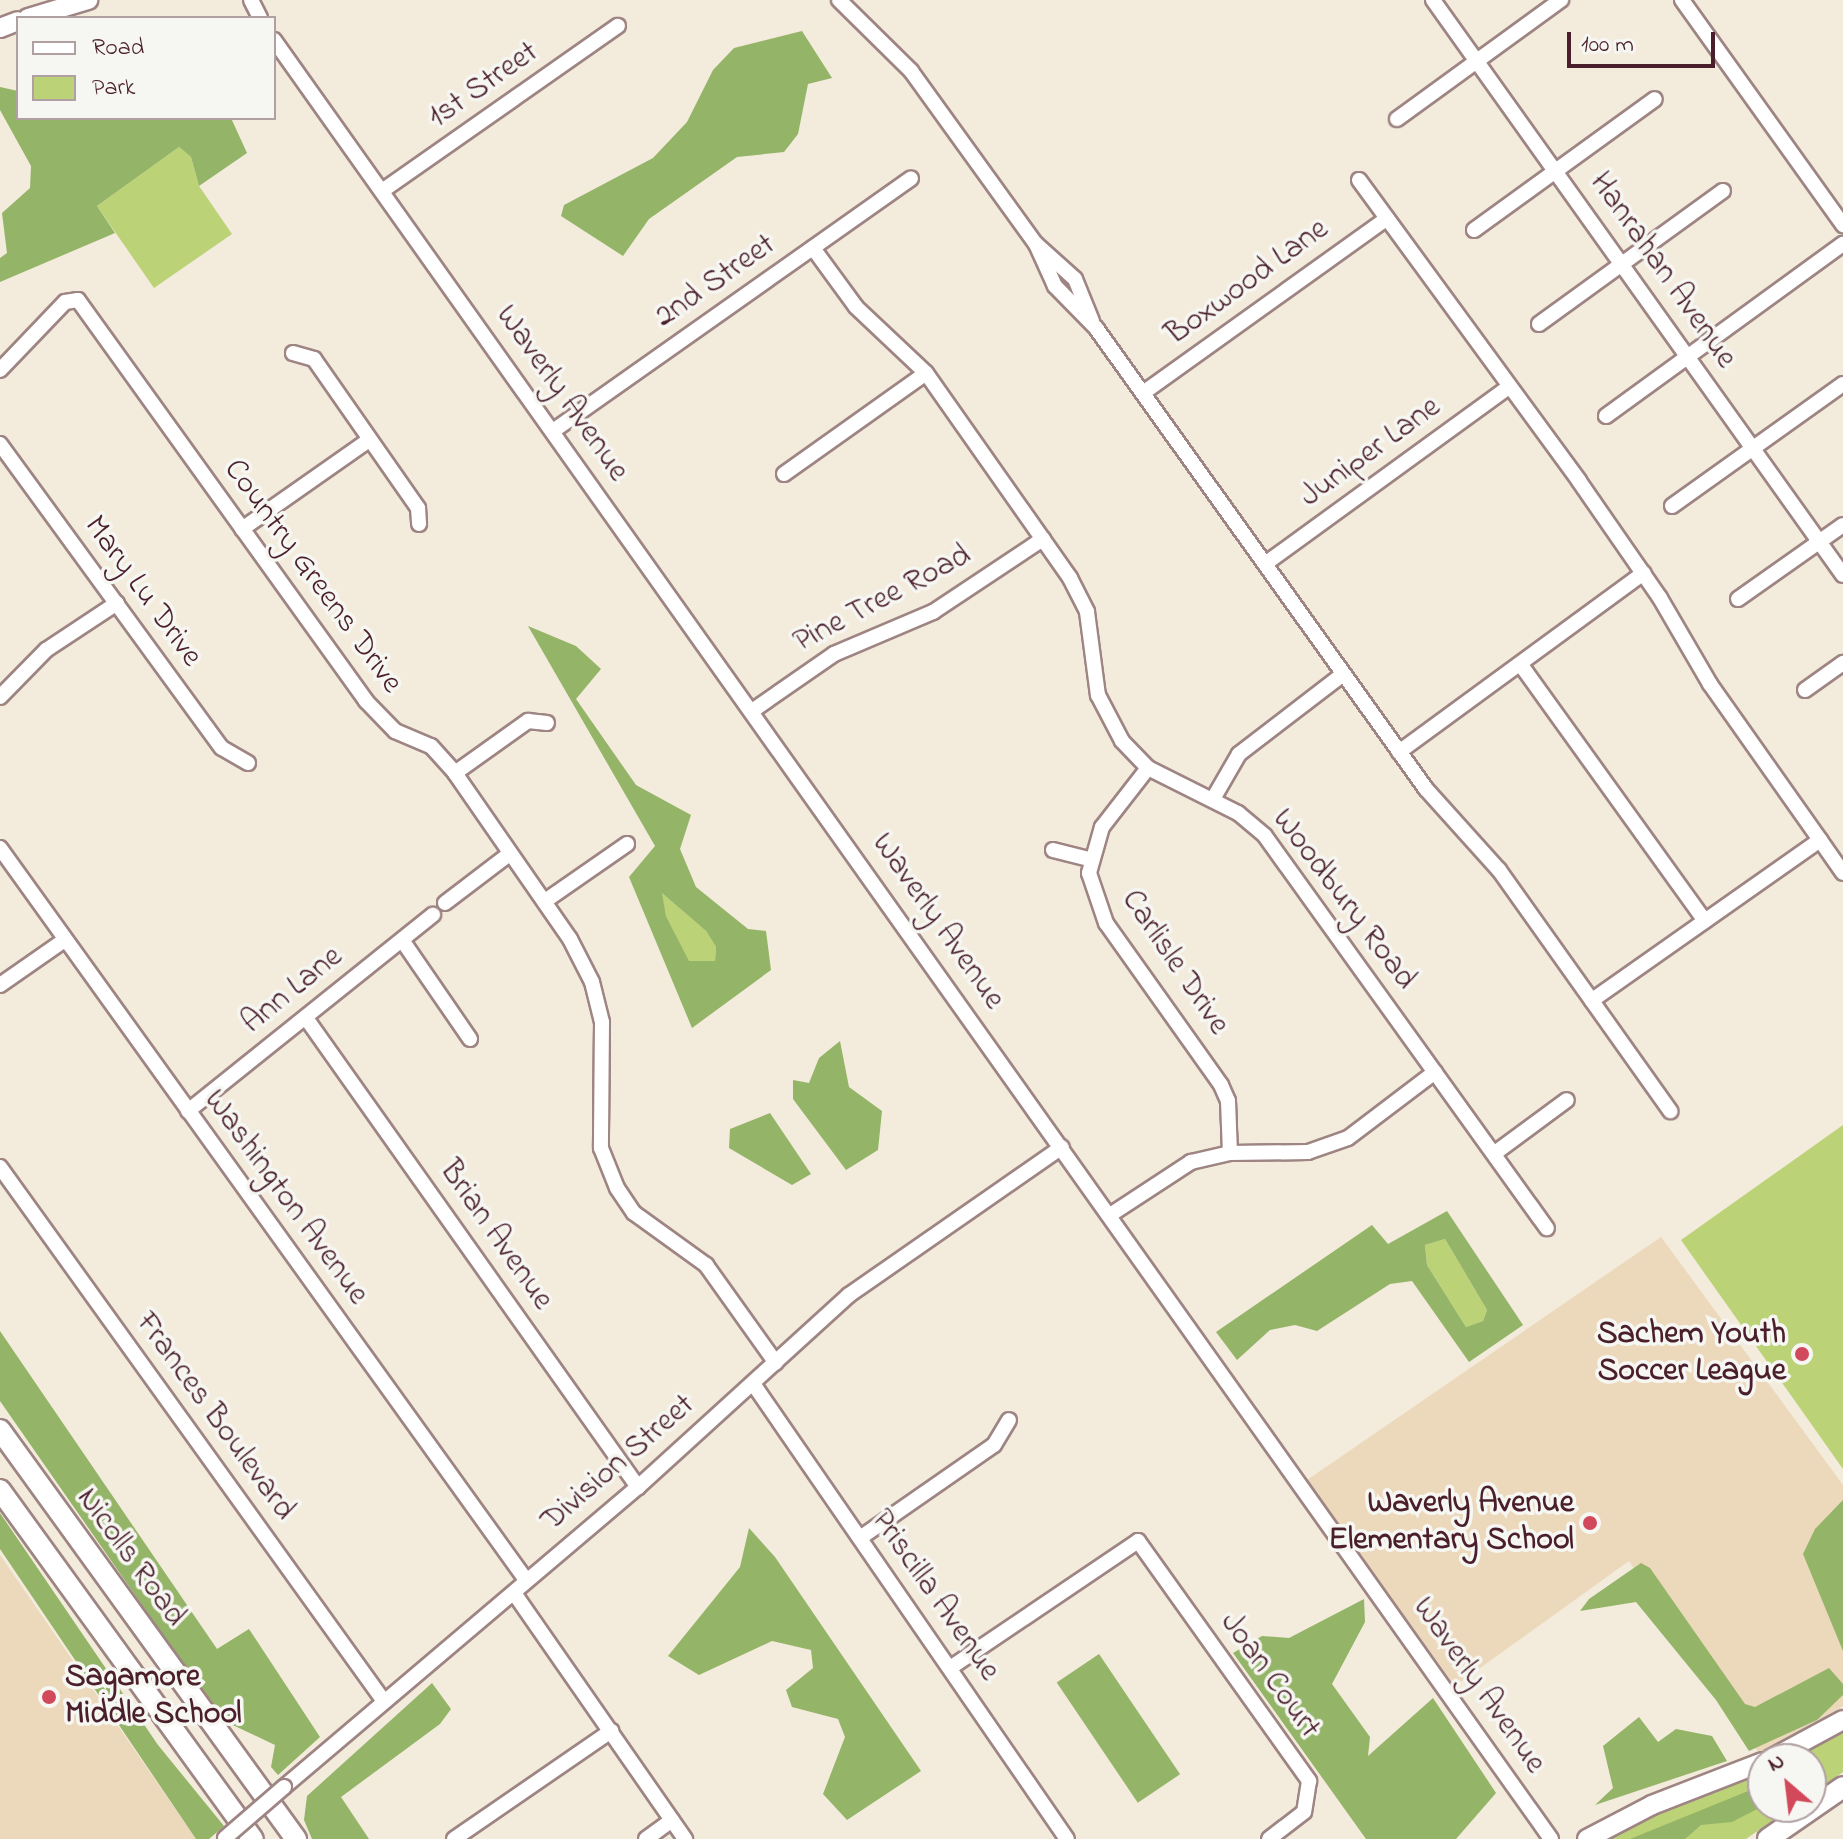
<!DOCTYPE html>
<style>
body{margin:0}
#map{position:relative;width:1843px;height:1839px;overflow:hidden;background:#f3ebdb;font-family:"Indie Flower",sans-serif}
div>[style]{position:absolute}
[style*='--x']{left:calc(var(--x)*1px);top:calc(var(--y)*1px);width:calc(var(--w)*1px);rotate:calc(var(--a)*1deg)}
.built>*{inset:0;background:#ecd8ba}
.green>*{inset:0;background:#bbd277}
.forest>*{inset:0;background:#94b468;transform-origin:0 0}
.roads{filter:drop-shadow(2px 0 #9e8583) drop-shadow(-2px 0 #9e8583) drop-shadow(0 2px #9e8583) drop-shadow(0 -2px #9e8583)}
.minor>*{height:14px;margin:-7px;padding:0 7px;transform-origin:7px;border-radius:7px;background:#fff}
.major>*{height:18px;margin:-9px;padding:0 9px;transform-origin:9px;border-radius:9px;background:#fff}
.highway>*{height:20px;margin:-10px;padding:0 10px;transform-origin:10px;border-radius:10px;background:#fff}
.bridges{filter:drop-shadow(2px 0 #9e8583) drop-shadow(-2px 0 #9e8583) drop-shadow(0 2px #9e8583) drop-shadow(0 -2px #9e8583)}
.minor-bridge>*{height:14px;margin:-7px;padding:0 7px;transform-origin:7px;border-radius:7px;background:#fff}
.dots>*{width:22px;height:22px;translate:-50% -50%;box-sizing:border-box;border:4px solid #f6f6f2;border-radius:50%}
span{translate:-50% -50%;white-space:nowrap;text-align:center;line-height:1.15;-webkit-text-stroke:7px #f6f6f2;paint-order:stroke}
.street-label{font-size:32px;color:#4a1f2b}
.poi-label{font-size:32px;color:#4a1f2b;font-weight:700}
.right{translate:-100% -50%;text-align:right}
.left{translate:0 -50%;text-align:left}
.legend{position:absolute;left:16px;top:16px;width:260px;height:104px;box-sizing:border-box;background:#f6f6f2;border:2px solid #b1a0a2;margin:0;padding:10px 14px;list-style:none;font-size:24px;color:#4a1f2b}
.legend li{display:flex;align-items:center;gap:16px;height:40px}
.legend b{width:40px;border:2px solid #b1a0a2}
.north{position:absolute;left:1747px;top:1743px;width:80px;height:80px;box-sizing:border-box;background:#f6f6f2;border:2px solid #b1a0a2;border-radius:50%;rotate:332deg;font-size:22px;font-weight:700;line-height:32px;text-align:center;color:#4a1f2b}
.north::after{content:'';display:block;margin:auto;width:28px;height:36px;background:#d1495b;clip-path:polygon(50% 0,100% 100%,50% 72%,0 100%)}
.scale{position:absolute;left:1567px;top:32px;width:148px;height:36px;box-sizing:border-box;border:4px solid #4a1f2b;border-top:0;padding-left:10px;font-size:24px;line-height:28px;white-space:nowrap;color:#4a1f2b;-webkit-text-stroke:6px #f6f6f2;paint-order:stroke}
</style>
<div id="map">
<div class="built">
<i style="clip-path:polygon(1661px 1237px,1843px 1485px,1843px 1706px,1759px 1753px,1629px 1561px,1455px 1686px,1307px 1480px)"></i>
<i style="clip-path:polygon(0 1555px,196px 1839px,0 1839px)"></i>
</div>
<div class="green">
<i style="clip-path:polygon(179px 147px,191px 157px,199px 186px,232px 234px,154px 288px,97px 206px)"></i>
<i style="clip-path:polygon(661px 892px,706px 931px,716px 947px,715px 961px,689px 962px,666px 916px)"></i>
<i style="clip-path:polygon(1843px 1125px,1843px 1469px,1681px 1240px)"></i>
<i style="clip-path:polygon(1445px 1239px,1487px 1310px,1483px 1321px,1466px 1327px,1427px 1265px,1425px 1245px)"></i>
<i style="clip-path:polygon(1843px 1731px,1843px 1772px,1811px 1794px,1811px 1759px,1793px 1759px)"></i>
<i style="clip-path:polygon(1763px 1772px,1763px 1807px,1792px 1807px,1746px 1839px,1604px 1839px,1650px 1815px)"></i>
</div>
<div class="forest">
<i style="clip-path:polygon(802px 31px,832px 78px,808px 84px,798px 134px,784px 152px,737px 157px,649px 219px,623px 256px,561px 216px,564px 205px,653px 158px,687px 122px,713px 70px,734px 48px)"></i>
<i style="clip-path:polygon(0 87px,18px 91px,18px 118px,231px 118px,247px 153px,199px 186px,191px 157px,179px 147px,97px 206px,115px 233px,0 282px,0 258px,7px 253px,2px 213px,30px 188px,31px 166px,0 110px)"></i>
<i style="clip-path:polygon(evenodd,528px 626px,576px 646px,601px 669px,576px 699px,636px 785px,691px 815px,680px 849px,696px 887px,748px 929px,766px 931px,771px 970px,692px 1028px,629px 877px,655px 846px,528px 626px,662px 893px,706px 931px,716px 947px,715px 961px,689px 961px,666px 916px,662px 893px)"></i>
<i style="clip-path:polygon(840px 1041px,849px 1087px,882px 1111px,878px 1150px,846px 1170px,793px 1099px,793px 1080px,809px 1083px,819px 1058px)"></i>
<i style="clip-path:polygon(770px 1113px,811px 1174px,792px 1185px,729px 1148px,730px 1129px)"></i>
<i style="clip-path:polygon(evenodd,1447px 1211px,1523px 1325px,1469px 1362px,1412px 1281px,1390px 1284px,1317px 1331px,1295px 1325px,1270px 1330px,1237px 1360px,1216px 1332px,1372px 1225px,1388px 1244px,1447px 1211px,1445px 1239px,1487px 1310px,1483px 1321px,1466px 1327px,1427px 1265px,1425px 1245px,1445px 1239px)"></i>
<i style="clip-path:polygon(0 1331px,217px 1649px,249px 1629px,320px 1737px,278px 1775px,271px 1767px,275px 1745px,222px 1720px,0 1401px)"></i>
<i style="clip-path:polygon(1843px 1500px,1843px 1651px,1803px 1554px,1815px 1529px)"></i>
<i style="clip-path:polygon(0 1513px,158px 1745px,224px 1826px,209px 1839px,196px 1839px,0 1549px)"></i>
<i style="clip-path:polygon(749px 1528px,775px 1557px,921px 1771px,847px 1820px,823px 1794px,845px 1737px,838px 1719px,792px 1707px,786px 1690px,813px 1668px,811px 1650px,772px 1641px,699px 1675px,668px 1656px,740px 1567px)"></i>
<i style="clip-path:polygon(1641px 1563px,1650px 1568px,1745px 1704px,1755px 1707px,1829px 1668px,1843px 1684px,1843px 1695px,1817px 1720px,1749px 1751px,1716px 1700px,1636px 1602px,1580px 1611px,1589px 1599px)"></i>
<i style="clip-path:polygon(1364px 1599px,1365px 1622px,1332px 1684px,1370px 1737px,1368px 1756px,1433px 1698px,1496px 1793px,1456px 1839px,1366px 1839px,1233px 1653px,1262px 1636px,1289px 1638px)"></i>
<i style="left:1099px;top:1654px;width:145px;height:51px;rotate:56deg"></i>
<i style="clip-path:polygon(432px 1683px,451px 1709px,440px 1724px,341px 1797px,369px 1839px,312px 1839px,304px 1820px,307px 1796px)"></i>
<i style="clip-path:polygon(1639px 1717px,1658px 1742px,1676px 1729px,1712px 1736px,1727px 1761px,1595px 1805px,1613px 1788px,1603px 1746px)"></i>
<i style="clip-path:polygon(1763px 1785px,1763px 1806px,1732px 1822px,1701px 1825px,1685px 1839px,1630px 1839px)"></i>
</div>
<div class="roads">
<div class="minor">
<i style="--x:251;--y:0;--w:20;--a:63"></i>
<i style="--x:839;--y:0;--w:101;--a:44.6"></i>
<i style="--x:911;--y:71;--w:213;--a:54.2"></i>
<i style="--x:1036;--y:244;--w:46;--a:65.7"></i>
<i style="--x:1055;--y:286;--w:59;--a:45.7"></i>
<i style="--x:1096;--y:328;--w:567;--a:54.4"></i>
<i style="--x:1426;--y:789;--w:109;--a:48"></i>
<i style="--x:1499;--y:870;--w:296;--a:54.6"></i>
<i style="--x:1433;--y:0;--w:706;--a:54.51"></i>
<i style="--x:1682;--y:0;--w:277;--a:54.4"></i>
<i style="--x:274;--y:40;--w:2206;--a:54.63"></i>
<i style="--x:1397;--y:119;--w:203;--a:-36"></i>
<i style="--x:1359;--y:180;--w:373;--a:53.8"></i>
<i style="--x:1579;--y:481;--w:142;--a:55.3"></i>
<i style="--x:1660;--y:598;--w:99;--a:59.8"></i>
<i style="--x:1710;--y:684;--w:191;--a:54.8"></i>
<i style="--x:1820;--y:840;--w:279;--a:144.9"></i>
<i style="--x:382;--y:191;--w:288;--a:-35"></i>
<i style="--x:1474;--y:230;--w:223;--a:-35.9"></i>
<i style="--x:1036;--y:244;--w:52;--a:41.9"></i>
<i style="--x:1075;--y:279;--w:45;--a:68"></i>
<i style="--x:813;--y:248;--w:73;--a:53.9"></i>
<i style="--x:856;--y:307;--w:96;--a:43.3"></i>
<i style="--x:926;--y:373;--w:251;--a:54.9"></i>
<i style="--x:1070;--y:578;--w:38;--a:63"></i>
<i style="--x:1087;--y:612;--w:84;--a:82.5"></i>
<i style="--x:1098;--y:695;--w:52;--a:62.4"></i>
<i style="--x:1122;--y:741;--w:37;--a:46"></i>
<i style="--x:1148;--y:768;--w:101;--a:26.6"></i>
<i style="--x:1238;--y:813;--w:35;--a:40"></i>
<i style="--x:1265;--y:836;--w:483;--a:54.3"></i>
<i style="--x:1539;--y:324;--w:227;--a:-35.9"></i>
<i style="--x:293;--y:353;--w:22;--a:16"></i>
<i style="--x:314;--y:359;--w:182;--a:55.1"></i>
<i style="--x:418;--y:508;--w:16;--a:86"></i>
<i style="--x:0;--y:370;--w:94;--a:-46.3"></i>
<i style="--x:65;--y:302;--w:13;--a:-9"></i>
<i style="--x:78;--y:300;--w:494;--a:54.3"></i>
<i style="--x:366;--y:701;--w:42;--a:46"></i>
<i style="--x:395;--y:731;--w:39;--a:23"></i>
<i style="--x:431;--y:746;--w:36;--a:48"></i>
<i style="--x:455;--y:773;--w:202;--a:55.3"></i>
<i style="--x:570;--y:939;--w:48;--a:62.9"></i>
<i style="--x:592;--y:982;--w:41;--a:76"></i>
<i style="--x:602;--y:1022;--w:126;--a:90.5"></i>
<i style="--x:601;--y:1148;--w:43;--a:68.2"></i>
<i style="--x:617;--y:1188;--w:30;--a:56"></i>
<i style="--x:634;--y:1213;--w:89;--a:35.8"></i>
<i style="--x:706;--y:1265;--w:120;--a:54.5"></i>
<i style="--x:1143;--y:393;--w:300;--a:-35.6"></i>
<i style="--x:1606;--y:416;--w:293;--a:-36"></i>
<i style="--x:553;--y:431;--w:438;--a:-35.2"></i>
<i style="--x:0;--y:444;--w:376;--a:53.9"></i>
<i style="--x:222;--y:748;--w:30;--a:30"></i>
<i style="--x:784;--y:474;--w:174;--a:-35.4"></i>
<i style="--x:1672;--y:506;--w:210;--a:-35.5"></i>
<i style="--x:242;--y:529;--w:155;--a:-35"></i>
<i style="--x:1265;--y:564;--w:301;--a:-36"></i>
<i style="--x:1738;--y:599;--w:128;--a:-35.2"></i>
<i style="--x:1521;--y:665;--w:315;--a:54.3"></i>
<i style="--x:1805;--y:690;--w:47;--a:-35.4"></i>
<i style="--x:0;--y:697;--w:66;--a:-45.6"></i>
<i style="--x:46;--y:650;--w:85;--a:-33.5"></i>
<i style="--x:752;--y:711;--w:100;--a:-34.8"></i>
<i style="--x:834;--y:654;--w:108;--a:-23"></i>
<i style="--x:933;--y:612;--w:132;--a:-33.6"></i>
<i style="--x:1399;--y:752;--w:303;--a:-36.2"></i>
<i style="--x:1148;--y:768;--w:75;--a:127.9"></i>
<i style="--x:1102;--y:827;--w:48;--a:105.8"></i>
<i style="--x:1089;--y:873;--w:53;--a:71.2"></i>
<i style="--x:1106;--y:923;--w:199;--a:54.6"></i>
<i style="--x:1221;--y:1085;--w:17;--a:66"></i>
<i style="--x:1228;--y:1101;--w:52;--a:87.8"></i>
<i style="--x:455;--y:773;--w:90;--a:-35.5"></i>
<i style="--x:528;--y:721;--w:19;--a:6"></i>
<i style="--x:1213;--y:799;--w:52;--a:-60"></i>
<i style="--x:1239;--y:754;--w:130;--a:-37.5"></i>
<i style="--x:1820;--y:840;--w:40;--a:55.1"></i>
<i style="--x:0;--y:848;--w:901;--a:54.3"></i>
<i style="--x:1053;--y:850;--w:38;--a:14"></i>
<i style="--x:545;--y:901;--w:100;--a:-34.8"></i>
<i style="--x:445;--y:903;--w:79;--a:-37.3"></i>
<i style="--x:402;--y:940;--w:120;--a:55.5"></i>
<i style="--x:0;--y:985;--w:77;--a:-34.9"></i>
<i style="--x:306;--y:1018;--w:575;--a:54.71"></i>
<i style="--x:188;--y:1111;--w:314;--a:-38.7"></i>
<i style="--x:1495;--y:1153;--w:89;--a:-36.4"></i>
<i style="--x:0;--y:1167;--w:656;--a:54.3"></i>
<i style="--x:1110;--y:1215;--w:97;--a:-33.2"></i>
<i style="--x:1191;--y:1162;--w:40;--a:-13"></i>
<i style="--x:1230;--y:1153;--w:78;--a:-0.7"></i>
<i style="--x:1308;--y:1152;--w:42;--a:-19.3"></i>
<i style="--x:1348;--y:1138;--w:109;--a:-37.2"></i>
<i style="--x:754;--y:1385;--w:551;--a:55.42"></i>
<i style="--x:860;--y:1538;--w:163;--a:-34.8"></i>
<i style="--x:994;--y:1445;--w:29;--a:-59"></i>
<i style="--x:514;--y:1593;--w:300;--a:55.2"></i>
<i style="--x:950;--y:1668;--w:227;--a:-34"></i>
<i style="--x:1138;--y:1541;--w:295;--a:54.5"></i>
<i style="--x:1309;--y:1781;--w:31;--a:99"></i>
<i style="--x:1304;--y:1812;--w:44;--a:142.4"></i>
<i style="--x:284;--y:1787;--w:464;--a:-40.3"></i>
<i style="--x:638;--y:1487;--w:285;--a:-42.3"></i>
<i style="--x:849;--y:1295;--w:259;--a:-34.8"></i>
<i style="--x:454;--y:1839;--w:191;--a:-34.5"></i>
<i style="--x:646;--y:1839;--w:32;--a:-36"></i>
</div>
<div class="major">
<i style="--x:28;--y:18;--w:63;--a:-16.7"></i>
<i style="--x:0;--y:28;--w:19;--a:-21"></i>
<i style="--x:1771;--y:1759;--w:82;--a:-28.4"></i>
<i style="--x:1587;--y:1839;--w:73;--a:-27.6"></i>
<i style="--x:1652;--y:1805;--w:119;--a:-21.2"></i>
</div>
<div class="highway">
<i style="--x:0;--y:1430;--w:505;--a:54.11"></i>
<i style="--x:0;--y:1490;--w:431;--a:54.1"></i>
<i style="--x:1768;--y:1839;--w:91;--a:-34.7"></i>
</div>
</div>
<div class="bridges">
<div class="minor-bridge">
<i style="--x:225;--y:1838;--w:78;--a:-40.8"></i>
</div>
</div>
<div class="dots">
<i style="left:1802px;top:1354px;background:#d1495b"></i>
<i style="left:1590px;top:1523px;background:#d1495b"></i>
<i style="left:49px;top:1697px;background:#d1495b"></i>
</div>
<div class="street-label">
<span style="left:484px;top:86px;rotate:-35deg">1st Street</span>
<span style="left:1662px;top:271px;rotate:55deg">Hanrahan Avenue</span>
<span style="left:716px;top:282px;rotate:-35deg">2nd Street</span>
<span style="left:1248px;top:283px;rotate:-36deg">Boxwood Lane</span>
<span style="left:561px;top:394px;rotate:55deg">Waverly Avenue</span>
<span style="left:1371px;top:453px;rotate:-36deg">Juniper Lane</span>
<span style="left:312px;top:577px;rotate:54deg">Country Greens Drive</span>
<span style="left:142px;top:592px;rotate:54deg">Mary Lu Drive</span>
<span style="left:883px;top:600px;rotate:-28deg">Pine Tree Road</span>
<span style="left:1343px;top:900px;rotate:53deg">Woodbury Road</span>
<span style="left:937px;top:922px;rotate:55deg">Waverly Avenue</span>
<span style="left:1174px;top:963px;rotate:56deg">Carlisle Drive</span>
<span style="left:293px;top:991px;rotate:-39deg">Ann Lane</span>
<span style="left:285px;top:1198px;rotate:54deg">Washington Avenue</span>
<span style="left:495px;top:1236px;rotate:55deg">Brian Avenue</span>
<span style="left:214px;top:1417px;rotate:54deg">Frances Boulevard</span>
<span style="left:619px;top:1464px;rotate:-41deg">Division Street</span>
<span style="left:130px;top:1558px;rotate:54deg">Nicolls Road</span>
<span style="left:934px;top:1596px;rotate:55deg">Priscilla Avenue</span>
<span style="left:1269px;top:1676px;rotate:54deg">Joan Court</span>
<span style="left:1478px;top:1686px;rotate:55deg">Waverly Avenue</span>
</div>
<div class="poi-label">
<span class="right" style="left:1786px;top:1354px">Sachem Youth<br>Soccer League</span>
<span class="right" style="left:1574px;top:1523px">Waverly Avenue<br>Elementary School</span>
<span class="left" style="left:65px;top:1697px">Sagamore<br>Middle School</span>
</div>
<ul class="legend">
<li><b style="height:10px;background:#fff"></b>Road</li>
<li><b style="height:22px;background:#bbd277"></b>Park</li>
</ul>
<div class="north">N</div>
<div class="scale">100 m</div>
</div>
